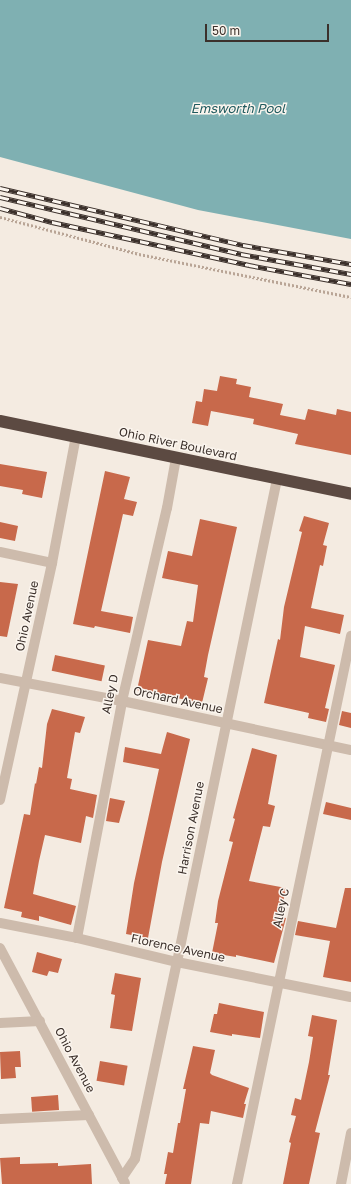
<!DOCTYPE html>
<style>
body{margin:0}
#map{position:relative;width:351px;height:1184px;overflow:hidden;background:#f4ebe1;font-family:"Golos Text",sans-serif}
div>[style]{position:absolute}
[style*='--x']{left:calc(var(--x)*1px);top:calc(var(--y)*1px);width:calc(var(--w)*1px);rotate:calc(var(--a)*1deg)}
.water>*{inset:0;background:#7fb0b2}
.building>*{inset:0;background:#c8694b;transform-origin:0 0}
.path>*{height:2.5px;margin-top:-1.25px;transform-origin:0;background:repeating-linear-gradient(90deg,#b9a596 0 2px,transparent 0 4px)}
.minor>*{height:10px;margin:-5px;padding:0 5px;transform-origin:5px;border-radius:5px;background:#cdbbac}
.highway>*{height:12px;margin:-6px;padding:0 6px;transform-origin:6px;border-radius:6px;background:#5c4a42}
.rail>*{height:4.5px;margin-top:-2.25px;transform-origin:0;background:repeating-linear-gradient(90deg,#fbf5ee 0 9px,#3b302b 0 18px);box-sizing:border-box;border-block:1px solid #3b302b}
span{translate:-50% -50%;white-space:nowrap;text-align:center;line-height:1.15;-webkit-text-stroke:3px #fbf5ee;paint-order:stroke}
.street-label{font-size:12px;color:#3b302b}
.water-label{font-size:13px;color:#1f5a5e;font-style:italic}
.scale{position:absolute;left:205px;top:24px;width:124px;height:18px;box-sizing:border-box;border:2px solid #3b302b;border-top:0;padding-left:5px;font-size:12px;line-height:14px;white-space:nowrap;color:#3b302b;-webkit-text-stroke:3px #fbf5ee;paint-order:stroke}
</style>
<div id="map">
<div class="water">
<i style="clip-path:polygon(0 0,351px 0,351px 239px,198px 210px,0 157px)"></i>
</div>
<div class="building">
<i style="clip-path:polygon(220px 376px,237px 379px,236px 384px,251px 387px,249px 397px,283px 404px,280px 415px,305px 420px,308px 409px,336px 415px,337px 409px,351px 412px,351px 455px,295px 444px,298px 434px,253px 424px,254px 419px,211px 411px,208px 426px,192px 423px,196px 401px,202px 402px,204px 389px,217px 391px)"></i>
<i style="clip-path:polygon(0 464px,47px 472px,42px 498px,22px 494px,23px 490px,0 486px)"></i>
<i style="clip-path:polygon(105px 471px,130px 477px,124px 499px,137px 502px,133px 516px,123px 514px,101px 611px,133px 617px,130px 633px,95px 626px,94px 628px,73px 624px)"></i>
<i style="clip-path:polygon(304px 516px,329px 523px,323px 545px,327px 546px,323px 566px,320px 565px,311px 608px,344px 615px,340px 634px,305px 626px,300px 657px,335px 665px,325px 708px,329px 709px,326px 722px,308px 718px,309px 713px,264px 703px,278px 639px,280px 640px,284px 607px,302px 532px,299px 531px)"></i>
<i style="clip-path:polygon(200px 519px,237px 527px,208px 655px,204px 677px,208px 678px,202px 703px,137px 690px,148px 640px,181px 646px,187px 621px,193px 622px,198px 585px,162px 578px,168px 551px,192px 556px)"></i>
<i style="clip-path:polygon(0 522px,18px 526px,15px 541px,0 538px)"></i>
<i style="clip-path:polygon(0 582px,18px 584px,7px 637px,0 636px)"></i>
<i style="left:55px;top:655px;width:51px;height:16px;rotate:12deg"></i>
<i style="clip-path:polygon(52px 709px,85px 717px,80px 733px,75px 732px,67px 778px,72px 779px,70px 789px,97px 795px,93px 818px,86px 816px,81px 843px,45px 835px,39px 861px,33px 894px,76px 906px,71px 925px,39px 916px,39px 921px,21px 917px,22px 912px,4px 908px,24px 814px,30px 815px,35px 783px,36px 784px,39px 767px,42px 768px,47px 724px)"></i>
<i style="clip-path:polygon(342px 711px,351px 713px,351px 728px,339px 725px)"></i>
<i style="clip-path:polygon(167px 732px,190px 739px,162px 862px,148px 938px,126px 934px,134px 883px,159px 769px,123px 762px,125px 747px,161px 754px)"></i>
<i style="clip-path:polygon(252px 748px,277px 755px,268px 804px,275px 806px,270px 827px,263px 826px,249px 881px,286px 888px,280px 917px,286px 918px,274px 963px,236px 955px,236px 957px,212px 953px,218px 923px,215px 923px,218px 901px,233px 842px,229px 841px,235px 819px,233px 818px)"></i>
<i style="clip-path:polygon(110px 798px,125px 801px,119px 823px,106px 821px)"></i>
<i style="clip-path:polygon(326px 802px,351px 808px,351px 820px,323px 814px)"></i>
<i style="clip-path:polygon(345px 888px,351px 888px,351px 982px,323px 977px,330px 941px,295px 935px,298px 921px,336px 928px)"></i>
<i style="clip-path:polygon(37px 952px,62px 959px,58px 973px,49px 971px,47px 976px,32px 972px)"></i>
<i style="clip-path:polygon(115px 973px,141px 978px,132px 1031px,110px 1028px,115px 995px,111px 994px)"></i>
<i style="clip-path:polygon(219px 1003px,264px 1012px,260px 1038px,232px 1034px,232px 1036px,210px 1032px,214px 1014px,217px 1014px)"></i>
<i style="clip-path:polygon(312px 1015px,337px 1020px,328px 1075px,330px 1075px,315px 1132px,320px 1133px,309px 1184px,283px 1184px,291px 1143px,289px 1142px,296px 1116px,291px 1115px,295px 1098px,301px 1100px,309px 1062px,313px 1037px,308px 1036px)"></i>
<i style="clip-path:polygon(193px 1046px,215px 1050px,210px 1073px,212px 1075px,249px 1088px,244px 1104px,246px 1104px,243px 1118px,211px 1111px,209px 1124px,200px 1123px,191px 1184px,165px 1184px,167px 1174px,164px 1174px,168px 1152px,173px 1153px,178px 1123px,180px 1123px,186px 1089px,183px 1089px)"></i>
<i style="clip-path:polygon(20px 1051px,21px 1067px,15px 1067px,16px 1078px,1px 1079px,0 1052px)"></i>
<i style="left:100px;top:1061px;width:28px;height:20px;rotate:10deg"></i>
<i style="left:58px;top:1095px;width:15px;height:27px;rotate:86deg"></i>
<i style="clip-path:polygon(20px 1157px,20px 1164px,58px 1163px,58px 1166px,91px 1164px,92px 1184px,2px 1184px,0 1158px)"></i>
</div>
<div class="path">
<i style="--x:0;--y:217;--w:144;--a:14.9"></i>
<i style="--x:139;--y:254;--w:216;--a:11.5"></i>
</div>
<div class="minor">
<i style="--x:0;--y:552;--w:53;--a:11.9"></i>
<i style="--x:0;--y:678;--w:124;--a:10.7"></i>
<i style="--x:122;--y:701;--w:234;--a:12.1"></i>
<i style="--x:0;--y:800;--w:243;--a:-77.6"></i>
<i style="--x:52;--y:563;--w:129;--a:-79.3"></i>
<i style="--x:0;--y:923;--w:78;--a:11"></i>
<i style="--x:77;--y:938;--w:103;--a:13.5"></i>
<i style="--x:177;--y:962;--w:177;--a:11.4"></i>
<i style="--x:77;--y:938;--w:241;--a:-79.2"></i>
<i style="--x:122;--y:701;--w:198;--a:-76.9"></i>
<i style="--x:167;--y:508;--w:51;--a:-79.8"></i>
<i style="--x:0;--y:948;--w:266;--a:62"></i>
<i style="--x:0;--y:1023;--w:40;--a:-2.9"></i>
<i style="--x:0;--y:1119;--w:89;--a:-2.6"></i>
<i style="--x:122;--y:1178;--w:23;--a:-56"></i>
<i style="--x:135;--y:1159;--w:201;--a:-78"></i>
<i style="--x:177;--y:962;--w:493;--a:-78.3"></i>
<i style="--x:237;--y:1184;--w:560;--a:-78.25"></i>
<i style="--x:341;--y:1184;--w:52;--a:-78.9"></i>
</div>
<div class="highway">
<i style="--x:0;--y:421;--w:359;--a:11.7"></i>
</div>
<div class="rail">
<i style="--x:0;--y:188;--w:250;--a:13.2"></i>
<i style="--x:243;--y:245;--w:110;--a:10"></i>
<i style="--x:0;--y:197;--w:248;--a:13.3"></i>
<i style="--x:241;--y:254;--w:112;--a:10.3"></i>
<i style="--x:0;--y:208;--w:54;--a:15.1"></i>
<i style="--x:52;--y:222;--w:202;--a:12.3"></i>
<i style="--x:249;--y:265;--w:104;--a:10.6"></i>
</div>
<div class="street-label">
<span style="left:178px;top:444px;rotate:12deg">Ohio River Boulevard</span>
<span style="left:27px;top:616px;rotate:-78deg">Ohio Avenue</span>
<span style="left:110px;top:694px;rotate:-78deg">Alley D</span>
<span style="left:178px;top:700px;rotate:12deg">Orchard Avenue</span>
<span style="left:191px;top:828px;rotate:-79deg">Harrison Avenue</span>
<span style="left:281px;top:908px;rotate:-78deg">Alley C</span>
<span style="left:178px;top:948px;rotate:12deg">Florence Avenue</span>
<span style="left:75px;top:1060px;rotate:62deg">Ohio Avenue</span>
</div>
<div class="water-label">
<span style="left:238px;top:108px">Emsworth Pool</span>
</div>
<div class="scale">50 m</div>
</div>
